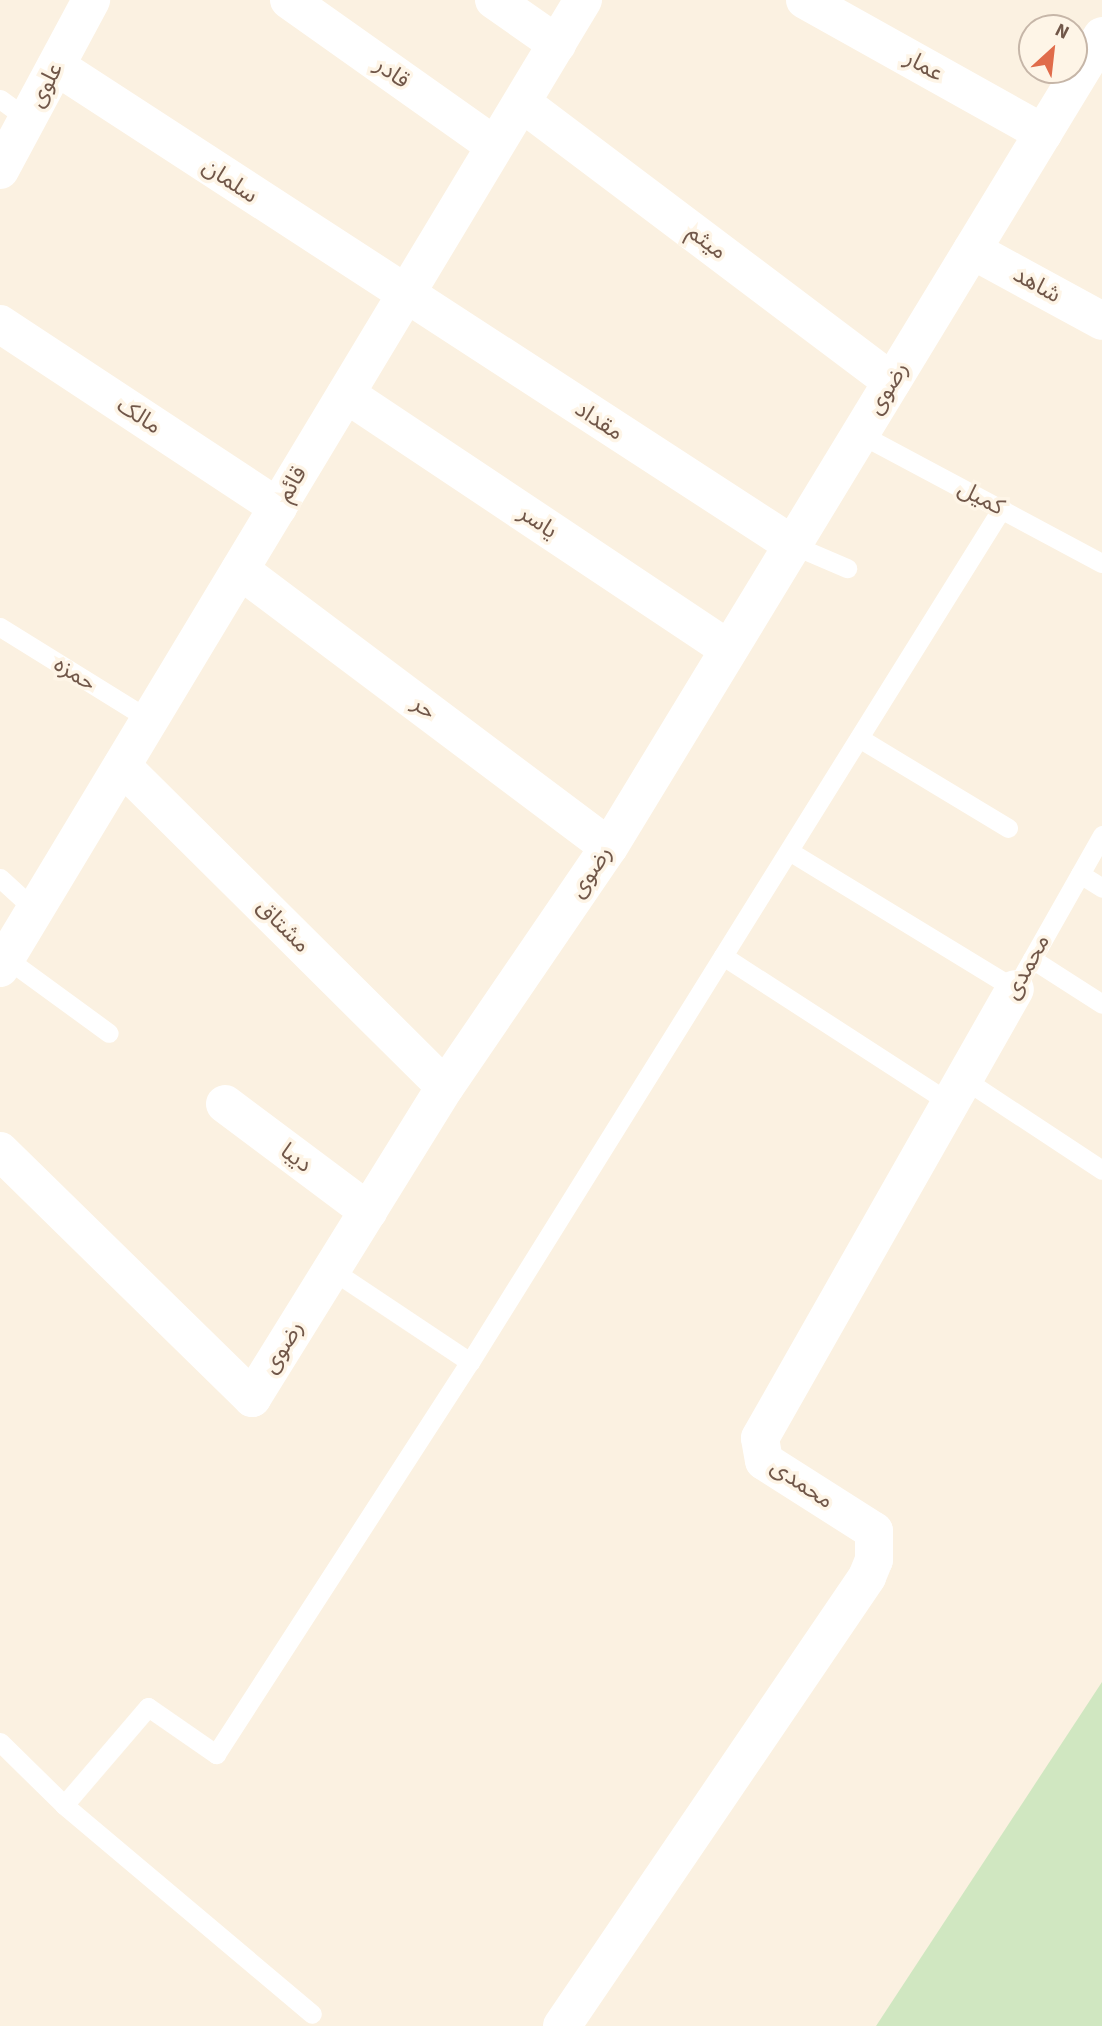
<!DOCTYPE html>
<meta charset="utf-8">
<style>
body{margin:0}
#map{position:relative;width:1102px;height:2026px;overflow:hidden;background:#fbf1e1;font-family:"Source Sans 3","Noto Sans Arabic",sans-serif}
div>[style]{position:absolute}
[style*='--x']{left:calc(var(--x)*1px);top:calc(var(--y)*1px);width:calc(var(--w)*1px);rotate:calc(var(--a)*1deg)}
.green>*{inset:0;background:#d0e7c1}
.lane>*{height:19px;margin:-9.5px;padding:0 9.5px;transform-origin:9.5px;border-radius:9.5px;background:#fff}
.street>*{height:38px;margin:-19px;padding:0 19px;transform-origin:19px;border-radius:19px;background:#fff}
.secondary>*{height:38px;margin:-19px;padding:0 19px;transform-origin:19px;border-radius:19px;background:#fff}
span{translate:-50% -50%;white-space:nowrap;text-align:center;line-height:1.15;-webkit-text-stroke:7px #fef5e7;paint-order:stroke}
.street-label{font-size:23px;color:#715749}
.north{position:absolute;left:1018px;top:14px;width:70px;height:70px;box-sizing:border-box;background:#fef5e7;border:2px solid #c6b6a8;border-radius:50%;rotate:27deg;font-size:19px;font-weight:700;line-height:28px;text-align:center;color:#715749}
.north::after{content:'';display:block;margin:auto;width:24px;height:32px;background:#e06c4b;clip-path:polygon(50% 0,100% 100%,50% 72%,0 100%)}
</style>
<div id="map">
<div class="green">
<i style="clip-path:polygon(1102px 1682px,1102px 2026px,876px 2026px)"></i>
</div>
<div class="lane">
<i style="--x:0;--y:99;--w:34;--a:36"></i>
<i style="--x:860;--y:434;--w:274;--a:28.1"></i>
<i style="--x:793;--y:545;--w:59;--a:23.1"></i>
<i style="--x:0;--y:627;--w:176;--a:31.8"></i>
<i style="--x:859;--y:738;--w:174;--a:31.1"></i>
<i style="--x:789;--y:851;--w:265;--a:31.4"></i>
<i style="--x:1015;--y:989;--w:177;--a:-60.5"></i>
<i style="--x:1080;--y:874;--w:26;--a:32"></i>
<i style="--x:0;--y:878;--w:47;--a:42.4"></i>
<i style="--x:723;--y:956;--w:270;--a:32.9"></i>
<i style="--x:6;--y:958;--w:127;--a:36.1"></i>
<i style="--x:1032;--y:959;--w:83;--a:32.7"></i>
<i style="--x:964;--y:1079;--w:165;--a:33.4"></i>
<i style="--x:332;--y:1270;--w:166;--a:33.7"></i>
<i style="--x:470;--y:1362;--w:1006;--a:-58.08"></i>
<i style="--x:0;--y:1742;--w:90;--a:44.5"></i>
<i style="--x:64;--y:1805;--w:129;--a:-49.4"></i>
<i style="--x:148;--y:1707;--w:83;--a:34.7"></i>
<i style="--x:216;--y:1754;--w:467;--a:-57.1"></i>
<i style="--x:64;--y:1805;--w:324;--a:40.1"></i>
</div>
<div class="street">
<i style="--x:289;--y:0;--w:252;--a:35.3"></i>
<i style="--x:494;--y:0;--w:77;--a:34.9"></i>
<i style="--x:805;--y:0;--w:273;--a:29.2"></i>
<i style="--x:56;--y:66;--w:879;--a:33.02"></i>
<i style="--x:522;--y:103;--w:463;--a:37"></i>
<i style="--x:0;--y:170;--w:193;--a:-61.8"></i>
<i style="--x:972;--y:250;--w:148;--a:28.6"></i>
<i style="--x:0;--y:324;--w:333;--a:33.4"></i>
<i style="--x:346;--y:394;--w:460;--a:33.7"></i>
<i style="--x:240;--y:570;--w:461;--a:36.9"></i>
<i style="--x:122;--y:766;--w:455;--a:44.8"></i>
<i style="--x:225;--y:1104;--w:179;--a:36.8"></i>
<i style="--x:0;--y:1151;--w:353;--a:44.4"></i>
<i style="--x:252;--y:1398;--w:366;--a:-58.2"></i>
<i style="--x:445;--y:1087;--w:291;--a:-55.7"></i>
<i style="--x:609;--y:847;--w:949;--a:-58.7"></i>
<i style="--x:562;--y:2026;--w:543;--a:-55.81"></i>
<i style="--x:867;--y:1577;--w:18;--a:-68"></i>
<i style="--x:874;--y:1560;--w:29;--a:-90"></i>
<i style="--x:874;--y:1531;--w:130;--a:-147.5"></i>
<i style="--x:764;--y:1461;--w:23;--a:-100"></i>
<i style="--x:760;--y:1438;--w:516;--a:-60.41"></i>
</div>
<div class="secondary">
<i style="--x:0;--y:968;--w:1130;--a:-58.94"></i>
</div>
<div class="street-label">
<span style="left:924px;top:66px;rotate:29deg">عمار</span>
<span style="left:392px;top:73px;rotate:35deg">قادر</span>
<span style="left:46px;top:85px;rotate:-62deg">علوی</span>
<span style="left:230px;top:181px;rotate:34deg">سلمان</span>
<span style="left:707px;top:242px;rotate:37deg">میثم</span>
<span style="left:1037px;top:285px;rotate:29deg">شاهد</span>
<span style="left:888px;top:388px;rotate:-58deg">رضوی</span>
<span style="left:139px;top:416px;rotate:33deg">مالک</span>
<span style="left:599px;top:421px;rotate:33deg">مقداد</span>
<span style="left:292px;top:484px;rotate:-59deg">قائم</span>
<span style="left:981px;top:498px;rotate:28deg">کمیل</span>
<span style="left:538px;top:522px;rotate:34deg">یاسر</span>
<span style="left:75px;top:674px;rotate:32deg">حمزه</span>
<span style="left:424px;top:708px;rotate:37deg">حر</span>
<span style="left:591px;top:872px;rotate:-56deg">رضوی</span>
<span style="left:283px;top:926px;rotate:45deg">مشتاق</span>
<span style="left:1027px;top:967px;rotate:-61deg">محمدی</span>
<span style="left:296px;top:1158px;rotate:37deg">دیبا</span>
<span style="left:283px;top:1347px;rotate:-58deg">رضوی</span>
<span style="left:802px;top:1484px;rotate:34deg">محمدی</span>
</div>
<div class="north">N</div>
</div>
